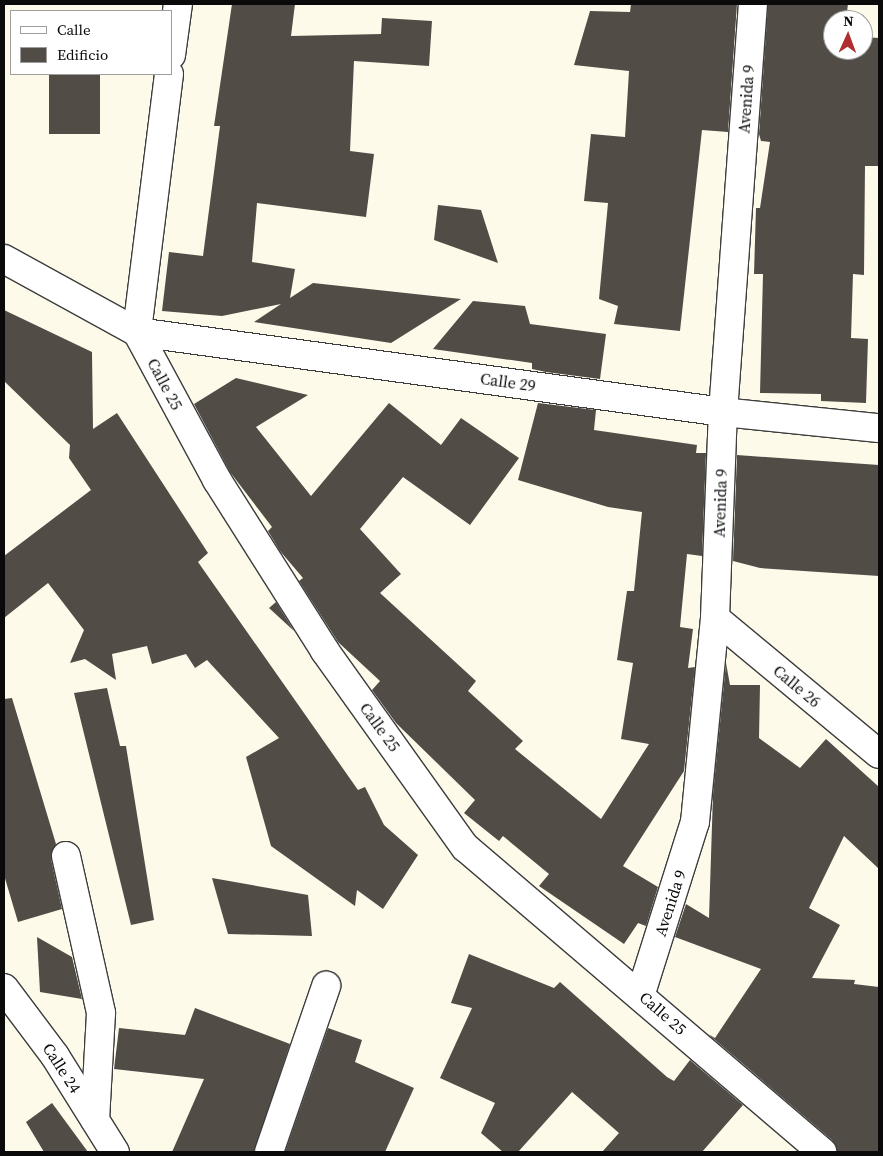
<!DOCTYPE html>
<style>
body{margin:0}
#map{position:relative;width:883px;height:1156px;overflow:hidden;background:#fefae9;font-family:"Source Serif 4",serif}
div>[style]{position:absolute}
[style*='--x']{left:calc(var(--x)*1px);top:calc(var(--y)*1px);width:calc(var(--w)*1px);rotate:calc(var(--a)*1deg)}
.building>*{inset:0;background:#524c47;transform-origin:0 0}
.roads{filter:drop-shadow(1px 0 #3d3d3d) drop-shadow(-1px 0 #3d3d3d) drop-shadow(0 1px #3d3d3d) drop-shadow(0 -1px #3d3d3d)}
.minor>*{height:28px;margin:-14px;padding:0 14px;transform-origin:14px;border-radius:14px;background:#fff}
span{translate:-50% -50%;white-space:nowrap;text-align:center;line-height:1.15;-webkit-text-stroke:5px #fff;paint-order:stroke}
.street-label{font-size:16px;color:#0a0a0a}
.frame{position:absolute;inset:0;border:5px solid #0a0a0a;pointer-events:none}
.legend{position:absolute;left:10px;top:10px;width:162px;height:65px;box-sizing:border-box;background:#fff;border:1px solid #9d9d9d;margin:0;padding:6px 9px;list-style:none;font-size:15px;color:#0a0a0a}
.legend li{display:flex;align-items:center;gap:10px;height:25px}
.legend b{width:25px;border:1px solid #9d9d9d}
.north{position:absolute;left:823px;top:10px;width:50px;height:50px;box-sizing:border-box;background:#fff;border:1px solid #9d9d9d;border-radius:50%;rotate:2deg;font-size:14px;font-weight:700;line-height:20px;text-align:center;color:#0a0a0a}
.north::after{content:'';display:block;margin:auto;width:18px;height:22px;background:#af2d30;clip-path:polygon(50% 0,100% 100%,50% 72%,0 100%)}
</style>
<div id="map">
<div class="building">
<i style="clip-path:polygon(232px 4px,295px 4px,291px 36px,381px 34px,382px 18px,432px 21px,429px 66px,354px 61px,350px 151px,374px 154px,366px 217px,257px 203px,252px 262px,295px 269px,290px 298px,313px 283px,461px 299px,391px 343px,254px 322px,281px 304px,222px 316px,162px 311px,169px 252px,203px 256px,220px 126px,214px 126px)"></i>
<i style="clip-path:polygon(631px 4px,737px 4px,728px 132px,702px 130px,680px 331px,614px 324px,618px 306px,599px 299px,608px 203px,584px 201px,591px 134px,625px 137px,629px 71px,574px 65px,590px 11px,630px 12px)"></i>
<i style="clip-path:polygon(768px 4px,848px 4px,846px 20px,833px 20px,833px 50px,863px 50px,863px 37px,879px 38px,879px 166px,865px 166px,864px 275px,853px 274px,851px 338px,868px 339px,866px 403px,821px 401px,821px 394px,760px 393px,763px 274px,754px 274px,756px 208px,760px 208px,770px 142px,761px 141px,759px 134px)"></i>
<i style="left:49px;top:74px;width:51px;height:60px"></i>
<i style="clip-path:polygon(438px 205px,481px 210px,498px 263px,434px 240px)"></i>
<i style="clip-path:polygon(473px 301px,525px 306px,530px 324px,606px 334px,600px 379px,546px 372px,532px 369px,532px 363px,433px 349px)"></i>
<i style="clip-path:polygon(4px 310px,92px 352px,93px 429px,117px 413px,208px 553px,198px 562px,358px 790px,365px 787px,384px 825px,418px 855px,383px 909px,357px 890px,355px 906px,271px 846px,246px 757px,279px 738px,207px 660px,195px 668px,186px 654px,152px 664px,147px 646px,112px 654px,116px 680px,85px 659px,70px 663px,84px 630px,48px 583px,4px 618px,4px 556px,91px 490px,69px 458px,70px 445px,4px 381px)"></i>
<i style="clip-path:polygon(236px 378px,308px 395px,256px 427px,311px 496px,389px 403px,441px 445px,461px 418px,519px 458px,470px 525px,403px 477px,360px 529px,401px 574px,380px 593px,476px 681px,468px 691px,523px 741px,515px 749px,601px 819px,649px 744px,621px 739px,633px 663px,617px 660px,627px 591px,634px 591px,642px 512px,608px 507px,518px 480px,538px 403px,596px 410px,594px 430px,697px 445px,696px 453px,706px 453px,702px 556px,687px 554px,680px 627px,693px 629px,688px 668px,695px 667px,684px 771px,623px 866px,658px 887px,646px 926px,638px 923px,624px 944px,539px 886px,549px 874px,503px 836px,499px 841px,464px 813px,475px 800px,396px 723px,372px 690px,380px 681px,338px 642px,299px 581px,303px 578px,280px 551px,268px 531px,272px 527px,230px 472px,194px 404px)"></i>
<i style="clip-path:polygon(737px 455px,879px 465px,879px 576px,760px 568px,733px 561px)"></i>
<i style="clip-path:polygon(276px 602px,294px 631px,269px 608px)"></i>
<i style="clip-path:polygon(726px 663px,730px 685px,760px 685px,759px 738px,800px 768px,826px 739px,879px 787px,879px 869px,844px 836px,809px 908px,840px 925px,812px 978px,855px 980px,854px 984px,879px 987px,879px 1152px,837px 1152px,832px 1140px,708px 1034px,715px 1038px,761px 969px,675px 937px,686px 904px,709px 918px,713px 794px)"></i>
<i style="clip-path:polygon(107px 688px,120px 746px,126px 746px,154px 920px,131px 925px,74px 693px)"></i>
<i style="clip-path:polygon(12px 698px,56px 844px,51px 859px,62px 909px,18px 922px,4px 875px,4px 699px)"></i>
<i style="clip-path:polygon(212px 878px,308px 895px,312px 936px,228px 934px)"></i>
<i style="clip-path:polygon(37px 937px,72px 957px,82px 999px,40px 992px)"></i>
<i style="clip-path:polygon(469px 954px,554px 988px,560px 982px,667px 1077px,674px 1081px,690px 1060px,743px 1105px,702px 1152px,602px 1152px,619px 1133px,572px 1092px,518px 1152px,503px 1152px,481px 1133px,495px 1103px,440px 1078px,472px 1008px,451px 1003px)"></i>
<i style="clip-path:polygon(195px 1008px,290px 1044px,254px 1152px,172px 1152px,204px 1079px,114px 1069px,119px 1028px,185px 1035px)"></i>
<i style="clip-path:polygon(328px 1028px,362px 1040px,355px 1062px,414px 1088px,385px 1152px,285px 1152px)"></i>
<i style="clip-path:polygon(52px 1103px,88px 1152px,44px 1152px,26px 1122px)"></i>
</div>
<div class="roads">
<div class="minor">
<i style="--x:171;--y:55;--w:51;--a:-82.2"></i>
<i style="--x:169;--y:74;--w:260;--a:97.1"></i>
<i style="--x:137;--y:332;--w:591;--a:7.77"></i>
<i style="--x:723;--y:412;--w:157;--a:5.9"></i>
<i style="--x:4;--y:259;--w:152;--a:28.8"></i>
<i style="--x:137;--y:332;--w:168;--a:61.6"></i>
<i style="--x:217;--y:480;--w:202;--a:57.7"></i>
<i style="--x:325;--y:651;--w:241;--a:54.5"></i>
<i style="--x:465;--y:847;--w:470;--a:40.5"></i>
<i style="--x:715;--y:618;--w:213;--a:39.7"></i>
<i style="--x:66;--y:856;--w:161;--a:77.4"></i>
<i style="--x:101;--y:1013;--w:107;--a:93.2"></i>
<i style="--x:4;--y:988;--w:85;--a:53.1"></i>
<i style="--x:55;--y:1056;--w:113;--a:58"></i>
<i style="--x:641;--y:993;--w:179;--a:-72.5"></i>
<i style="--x:695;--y:822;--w:205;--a:-84.4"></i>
<i style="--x:715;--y:618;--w:206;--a:-87.8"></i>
<i style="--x:723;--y:412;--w:409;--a:-85.8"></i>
<i style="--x:269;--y:1152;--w:176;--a:-71"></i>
</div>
</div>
<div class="street-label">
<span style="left:746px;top:99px;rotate:-86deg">Avenida 9</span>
<span style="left:508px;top:382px;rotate:8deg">Calle 29</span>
<span style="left:165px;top:384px;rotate:62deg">Calle 25</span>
<span style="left:720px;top:503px;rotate:-88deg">Avenida 9</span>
<span style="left:797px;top:686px;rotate:40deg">Calle 26</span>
<span style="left:380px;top:727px;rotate:54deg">Calle 25</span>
<span style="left:670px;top:903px;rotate:-72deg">Avenida 9</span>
<span style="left:663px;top:1013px;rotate:41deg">Calle 25</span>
<span style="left:62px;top:1068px;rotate:57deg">Calle 24</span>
</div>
<div class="frame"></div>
<ul class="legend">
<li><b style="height:6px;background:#fff"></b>Calle</li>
<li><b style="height:14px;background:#524c47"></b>Edificio</li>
</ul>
<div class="north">N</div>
</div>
